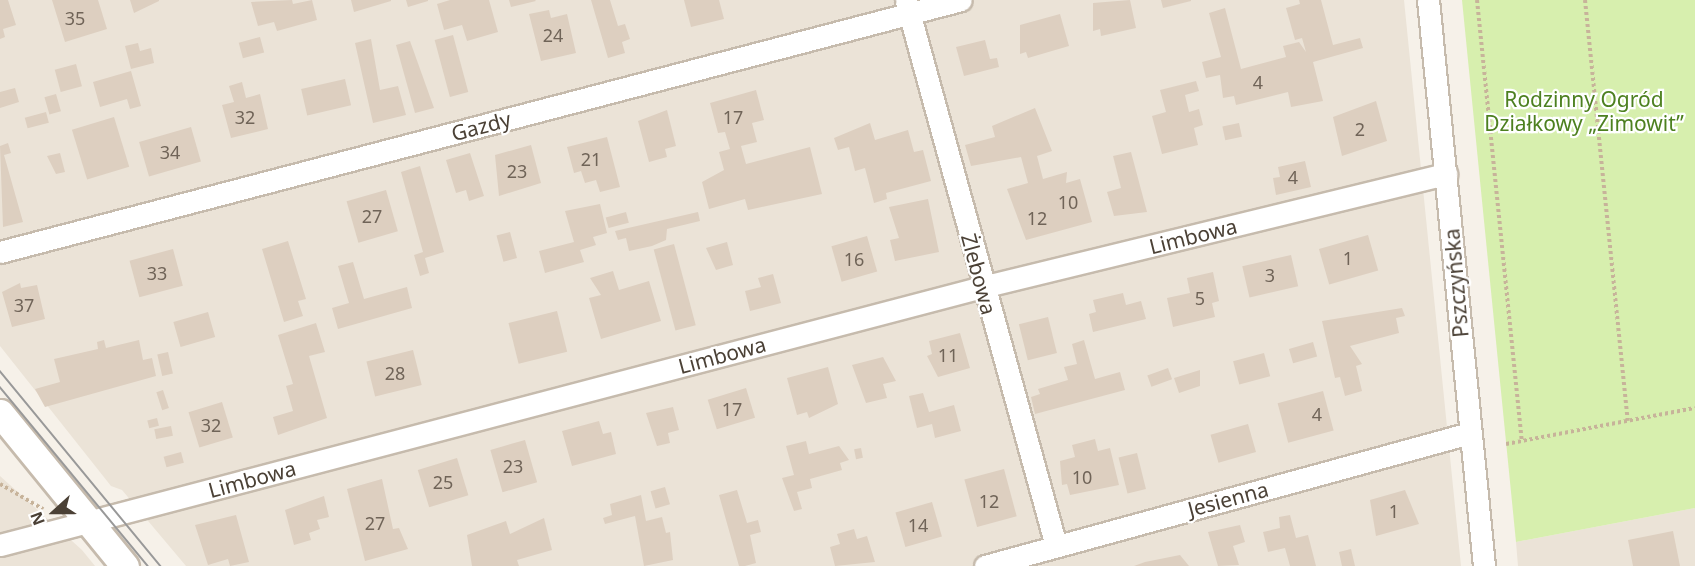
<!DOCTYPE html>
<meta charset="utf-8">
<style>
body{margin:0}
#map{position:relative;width:1695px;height:566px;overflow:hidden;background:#f6f1e9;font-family:"Noto Sans",sans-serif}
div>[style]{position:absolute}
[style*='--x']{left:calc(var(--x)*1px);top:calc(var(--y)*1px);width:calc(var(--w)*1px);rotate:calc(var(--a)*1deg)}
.residential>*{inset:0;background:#ebe3d7}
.green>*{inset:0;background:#d7efae}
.building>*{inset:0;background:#ddcfc0;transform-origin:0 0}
.path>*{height:4px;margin-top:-2px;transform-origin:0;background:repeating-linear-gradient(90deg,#c7b39a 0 3px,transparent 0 6px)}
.roads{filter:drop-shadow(2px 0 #c6bbad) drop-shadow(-2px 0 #c6bbad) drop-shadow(0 2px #c6bbad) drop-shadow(0 -2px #c6bbad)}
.minor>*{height:21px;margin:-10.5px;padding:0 10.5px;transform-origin:10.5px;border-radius:10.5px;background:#fff}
.tertiary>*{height:27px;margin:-13.5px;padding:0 13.5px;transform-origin:13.5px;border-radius:13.5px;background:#fff}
.tram>*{height:1.5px;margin:-0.75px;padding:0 0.75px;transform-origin:0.75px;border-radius:0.75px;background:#999}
span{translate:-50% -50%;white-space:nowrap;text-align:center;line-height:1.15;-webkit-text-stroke:4.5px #fff;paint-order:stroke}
.number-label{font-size:18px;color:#706458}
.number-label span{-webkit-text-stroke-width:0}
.park-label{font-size:21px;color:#4d8020}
.street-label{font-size:21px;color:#4b4136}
.north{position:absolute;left:24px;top:482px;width:60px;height:60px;-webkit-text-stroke:4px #fff;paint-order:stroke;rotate:249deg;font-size:16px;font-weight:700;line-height:24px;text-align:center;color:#4b4136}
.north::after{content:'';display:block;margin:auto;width:21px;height:27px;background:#4b4136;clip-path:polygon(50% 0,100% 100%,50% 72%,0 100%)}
</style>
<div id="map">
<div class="residential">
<i style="clip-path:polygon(0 0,1404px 0,1461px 566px,186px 566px,122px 490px,111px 486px,0 346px)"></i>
<i style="clip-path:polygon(0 476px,82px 550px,95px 566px,0 566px)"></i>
<i style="clip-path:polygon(1695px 508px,1695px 566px,1518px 566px,1516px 542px)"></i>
</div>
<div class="green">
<i style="clip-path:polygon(1462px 0,1695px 0,1695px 508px,1516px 542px)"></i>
</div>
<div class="building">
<i style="clip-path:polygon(0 0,8px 0,16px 25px,3px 29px,5px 37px,0 39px)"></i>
<i style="clip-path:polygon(52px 0,98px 0,107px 29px,65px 42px)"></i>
<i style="clip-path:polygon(130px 0,159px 0,159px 1px,134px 13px)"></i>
<i style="clip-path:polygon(292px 0,293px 4px,312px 0,317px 20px,277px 31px,274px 22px,258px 26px,251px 2px)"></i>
<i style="clip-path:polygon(351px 0,391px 0,391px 1px,354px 12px)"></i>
<i style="clip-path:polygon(406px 0,428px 0,428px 1px,408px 7px)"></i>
<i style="clip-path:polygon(450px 0,489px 0,498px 32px,467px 41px,462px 25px,444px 30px,437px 4px)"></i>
<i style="clip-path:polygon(509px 0,535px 0,536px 1px,511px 7px)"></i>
<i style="clip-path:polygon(591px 0,610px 0,618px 26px,625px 24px,630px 39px,622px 42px,625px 53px,608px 58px)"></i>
<i style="clip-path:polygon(684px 0,719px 0,724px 19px,691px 27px)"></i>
<i style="clip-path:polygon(1130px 0,1136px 28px,1101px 36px,1100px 29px,1093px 31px,1093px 3px)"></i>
<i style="clip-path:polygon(1161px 0,1191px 0,1191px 1px,1163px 8px)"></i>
<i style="clip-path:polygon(1299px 0,1321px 0,1333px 45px,1360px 38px,1363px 48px,1313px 62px,1323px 101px,1291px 107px,1288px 92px,1236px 105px,1234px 96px,1223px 98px,1220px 75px,1206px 78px,1202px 62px,1221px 57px,1209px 13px,1225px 8px,1241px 69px,1286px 57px,1283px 46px,1299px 42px,1306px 52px,1302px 38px,1295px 40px,1286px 8px,1300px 4px)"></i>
<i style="clip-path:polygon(549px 10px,551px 18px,567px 14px,576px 53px,541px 61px,529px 14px)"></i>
<i style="clip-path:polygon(1060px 14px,1069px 46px,1028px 58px,1026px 52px,1020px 54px,1020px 25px)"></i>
<i style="left:453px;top:35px;width:59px;height:19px;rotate:75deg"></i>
<i style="left:260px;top:37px;width:16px;height:22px;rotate:75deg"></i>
<i style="clip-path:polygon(371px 39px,380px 90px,398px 86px,406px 115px,373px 123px,355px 43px)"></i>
<i style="clip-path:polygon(985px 40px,990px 59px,997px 58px,999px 67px,964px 76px,956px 47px)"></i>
<i style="clip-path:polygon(410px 41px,434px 108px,415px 113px,396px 45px)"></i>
<i style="clip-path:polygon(138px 43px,140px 51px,151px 48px,154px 63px,131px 69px,125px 46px)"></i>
<i style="left:76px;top:64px;width:23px;height:22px;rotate:75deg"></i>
<i style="clip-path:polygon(131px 71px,141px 106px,130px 109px,127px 99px,100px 107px,93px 82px)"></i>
<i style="left:345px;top:79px;width:27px;height:45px;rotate:77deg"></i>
<i style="clip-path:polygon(1196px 81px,1199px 91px,1185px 95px,1189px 112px,1199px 109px,1203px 125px,1194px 128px,1198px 145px,1162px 154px,1152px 116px,1166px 112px,1160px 90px)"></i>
<i style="clip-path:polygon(242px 82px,246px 98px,260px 94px,268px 129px,231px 138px,222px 105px,234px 102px,229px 86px)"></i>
<i style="clip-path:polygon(15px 88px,19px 102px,0 108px,0 92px)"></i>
<i style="clip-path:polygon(756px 90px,764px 120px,752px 123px,757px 142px,741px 146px,746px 164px,810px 147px,822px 194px,748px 210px,745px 199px,709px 209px,702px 182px,724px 170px,719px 152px,730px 149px,725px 132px,718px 133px,710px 103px)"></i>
<i style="left:56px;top:94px;width:18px;height:12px;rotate:74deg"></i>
<i style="clip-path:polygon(1376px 101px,1387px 141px,1342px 156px,1333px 117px)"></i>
<i style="clip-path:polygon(1035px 108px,1052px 151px,1037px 156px,1043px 179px,1067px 172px,1066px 183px,1080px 179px,1092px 222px,1026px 240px,1007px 189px,1028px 183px,1021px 157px,971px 166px,965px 145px,995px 137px,992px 126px)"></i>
<i style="clip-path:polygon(667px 110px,676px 146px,665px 149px,667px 157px,649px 162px,638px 121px)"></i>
<i style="left:46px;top:112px;width:11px;height:22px;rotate:75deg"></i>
<i style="left:114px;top:117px;width:52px;height:44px;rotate:73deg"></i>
<i style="clip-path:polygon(870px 123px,875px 140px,908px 130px,914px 152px,923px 150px,931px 181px,886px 193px,887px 199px,874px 203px,865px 168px,855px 171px,849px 147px,838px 150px,834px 138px)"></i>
<i style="left:1239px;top:123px;width:14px;height:17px;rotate:78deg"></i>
<i style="left:191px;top:127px;width:36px;height:54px;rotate:74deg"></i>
<i style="clip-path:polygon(607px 137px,620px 187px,600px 192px,596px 180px,585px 183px,581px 171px,574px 173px,567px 147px)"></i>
<i style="clip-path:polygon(8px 143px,11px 153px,4px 155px,23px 222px,3px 227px,0 146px)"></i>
<i style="clip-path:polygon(531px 145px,541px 183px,499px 196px,495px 155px)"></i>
<i style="clip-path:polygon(1131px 152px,1147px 212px,1114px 216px,1107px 192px,1121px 188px,1113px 156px)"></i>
<i style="clip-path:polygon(60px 153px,65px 172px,56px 174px,47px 156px)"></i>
<i style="clip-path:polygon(470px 153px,484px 196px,469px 201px,466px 190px,456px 193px,446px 160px)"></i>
<i style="clip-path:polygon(1305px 161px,1311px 187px,1276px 195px,1273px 178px,1280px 177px,1278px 167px)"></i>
<i style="clip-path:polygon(420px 166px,444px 252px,425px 258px,429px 273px,420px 276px,414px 255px,423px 252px,401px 172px)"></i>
<i style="left:386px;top:190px;width:43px;height:41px;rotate:74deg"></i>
<i style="clip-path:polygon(928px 199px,939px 252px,895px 261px,890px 240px,899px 238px,889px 207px)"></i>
<i style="clip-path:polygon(600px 204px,607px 233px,593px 237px,596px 245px,580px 250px,584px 262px,545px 273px,539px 251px,574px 242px,565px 211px)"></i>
<i style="left:626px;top:212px;width:11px;height:21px;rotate:75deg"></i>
<i style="clip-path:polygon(698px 212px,700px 221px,667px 229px,666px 240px,652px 246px,629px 251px,626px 238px,618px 240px,615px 231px)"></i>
<i style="left:510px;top:232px;width:27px;height:14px;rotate:75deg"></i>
<i style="left:1368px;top:235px;width:37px;height:51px;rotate:74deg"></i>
<i style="left:867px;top:236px;width:37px;height:37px;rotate:74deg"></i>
<i style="clip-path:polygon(288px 241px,306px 299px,298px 301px,303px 316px,284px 322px,262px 249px)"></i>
<i style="clip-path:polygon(727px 242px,733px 265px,716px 270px,706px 248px)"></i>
<i style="left:674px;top:244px;width:84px;height:21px;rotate:75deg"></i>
<i style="left:173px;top:249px;width:38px;height:45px;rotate:75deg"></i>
<i style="left:1291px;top:255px;width:32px;height:50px;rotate:77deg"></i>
<i style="clip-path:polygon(353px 262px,364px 299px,407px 287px,412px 308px,338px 329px,332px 308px,349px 303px,338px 266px)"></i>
<i style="clip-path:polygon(613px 271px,619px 290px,649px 281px,661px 321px,601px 339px,589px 298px,601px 295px,590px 278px)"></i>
<i style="clip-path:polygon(1213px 272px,1219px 301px,1212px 303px,1215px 317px,1173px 327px,1167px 298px,1190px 293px,1187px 278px)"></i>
<i style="clip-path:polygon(773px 274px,781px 303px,750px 311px,745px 291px,761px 287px,758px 278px)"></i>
<i style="clip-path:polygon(20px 283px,21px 288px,37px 285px,45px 319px,12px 327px,2px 292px)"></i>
<i style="clip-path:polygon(1123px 293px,1126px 305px,1141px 301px,1146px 319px,1093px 332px,1089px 314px,1096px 312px,1093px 300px)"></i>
<i style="clip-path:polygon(1402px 308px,1405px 316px,1396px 318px,1399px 333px,1350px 346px,1362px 364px,1356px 366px,1362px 391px,1345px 396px,1340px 377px,1335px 378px,1322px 321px)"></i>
<i style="left:557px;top:311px;width:42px;height:50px;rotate:76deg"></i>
<i style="left:208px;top:312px;width:26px;height:36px;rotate:74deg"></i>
<i style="left:1048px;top:317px;width:37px;height:30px;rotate:76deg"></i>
<i style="clip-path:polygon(316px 323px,325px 352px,309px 356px,327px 418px,278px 435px,273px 417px,293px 411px,286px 386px,293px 384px,278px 335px)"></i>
<i style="clip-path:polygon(960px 333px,970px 368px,938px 377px,927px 356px,932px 354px,929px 341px)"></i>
<i style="clip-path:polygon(104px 340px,106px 348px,139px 340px,143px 360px,152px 358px,156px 376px,45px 407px,35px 389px,60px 382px,54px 359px,98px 349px,97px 342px)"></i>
<i style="clip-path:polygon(1084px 340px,1095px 379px,1120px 372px,1125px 390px,1035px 414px,1031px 397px,1040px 394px,1038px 389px,1068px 380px,1064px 367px,1077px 364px,1072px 344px)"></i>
<i style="left:1313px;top:342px;width:15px;height:25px;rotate:74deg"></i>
<i style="left:413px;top:350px;width:36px;height:48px;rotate:76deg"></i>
<i style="left:168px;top:352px;width:22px;height:11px;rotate:77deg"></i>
<i style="left:1264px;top:353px;width:24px;height:32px;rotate:75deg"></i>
<i style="clip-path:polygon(883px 357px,896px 381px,883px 384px,887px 398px,866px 403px,852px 365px)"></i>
<i style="clip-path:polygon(828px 367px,838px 404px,809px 418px,807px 412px,797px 415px,787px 378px)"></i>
<i style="left:1168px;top:368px;width:12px;height:22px;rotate:70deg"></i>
<i style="clip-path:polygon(1200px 370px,1200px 386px,1179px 393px,1174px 378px)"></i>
<i style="left:746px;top:388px;width:31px;height:40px;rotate:73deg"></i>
<i style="left:163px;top:390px;width:19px;height:7px;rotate:72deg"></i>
<i style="left:1323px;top:391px;width:41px;height:47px;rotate:75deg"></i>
<i style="clip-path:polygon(923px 393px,929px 412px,954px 405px,961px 431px,935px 438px,932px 424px,917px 428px,909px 396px)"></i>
<i style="left:222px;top:402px;width:37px;height:35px;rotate:73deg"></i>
<i style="clip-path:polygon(673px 407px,679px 430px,668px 433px,670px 443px,657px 446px,646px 413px)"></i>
<i style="left:157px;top:418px;width:8px;height:10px;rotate:76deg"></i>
<i style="clip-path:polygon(599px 421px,603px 434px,611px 432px,616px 454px,572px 466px,562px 431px)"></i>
<i style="left:1248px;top:424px;width:29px;height:39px;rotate:74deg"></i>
<i style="left:171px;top:426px;width:10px;height:17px;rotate:79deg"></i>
<i style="clip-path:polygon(1095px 439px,1098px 451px,1110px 448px,1119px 485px,1070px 495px,1067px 484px,1062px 485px,1060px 461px,1075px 457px,1072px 445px)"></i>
<i style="left:525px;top:440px;width:44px;height:36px;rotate:74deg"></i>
<i style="clip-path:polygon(806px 441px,809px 454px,839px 446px,849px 460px,840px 463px,842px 470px,810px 479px,812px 488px,797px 492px,802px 509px,794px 511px,782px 478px,794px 475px,786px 446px)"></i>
<i style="left:861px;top:448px;width:10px;height:7px;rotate:79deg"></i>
<i style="left:181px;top:452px;width:11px;height:18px;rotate:75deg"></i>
<i style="left:1137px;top:453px;width:37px;height:19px;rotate:76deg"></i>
<i style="left:457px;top:458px;width:39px;height:41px;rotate:73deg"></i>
<i style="left:1004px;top:469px;width:49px;height:41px;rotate:75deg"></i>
<i style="clip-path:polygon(382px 479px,393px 529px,399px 528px,408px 549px,365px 561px,347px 489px)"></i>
<i style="left:665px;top:487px;width:18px;height:15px;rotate:74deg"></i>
<i style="clip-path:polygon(737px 490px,747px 523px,758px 520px,761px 532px,750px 535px,756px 563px,745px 566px,739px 566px,719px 495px)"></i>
<i style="clip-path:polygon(1405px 490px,1419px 524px,1376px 536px,1370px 500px)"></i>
<i style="clip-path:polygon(641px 495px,646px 521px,662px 517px,666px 533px,670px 532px,673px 560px,644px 566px,635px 516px,605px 524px,603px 518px,612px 515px,610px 504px)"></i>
<i style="clip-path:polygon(324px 496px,329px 517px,317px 520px,320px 529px,309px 533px,311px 540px,294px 545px,285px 510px)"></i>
<i style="left:932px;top:502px;width:36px;height:38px;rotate:74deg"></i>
<i style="clip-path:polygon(236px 515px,249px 562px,230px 566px,228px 559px,208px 565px,195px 525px)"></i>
<i style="clip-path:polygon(1290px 515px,1296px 538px,1308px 535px,1316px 566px,1290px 566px,1285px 548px,1268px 552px,1263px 532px,1280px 528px,1279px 517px)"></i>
<i style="clip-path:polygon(544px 518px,552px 550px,517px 560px,519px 566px,472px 566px,467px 535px,506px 521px,510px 534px)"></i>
<i style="clip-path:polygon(1240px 525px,1245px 542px,1233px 546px,1239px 565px,1218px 566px,1208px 532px)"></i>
<i style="clip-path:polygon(854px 529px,857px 539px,867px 536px,875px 562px,835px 566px,830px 547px,840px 544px,837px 534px)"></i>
<i style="clip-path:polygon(1673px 531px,1680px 566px,1633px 566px,1628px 540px)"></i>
<i style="clip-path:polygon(1351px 549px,1355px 566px,1342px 566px,1339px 552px)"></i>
<i style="clip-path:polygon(1180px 555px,1189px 566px,1134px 566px,1145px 562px)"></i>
</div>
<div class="path">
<i style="--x:1477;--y:0;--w:443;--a:84.2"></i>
<i style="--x:1585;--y:0;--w:423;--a:84.2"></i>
<i style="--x:1506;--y:444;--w:192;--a:-10.8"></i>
<i style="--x:0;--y:484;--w:50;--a:30.2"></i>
</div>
<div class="roads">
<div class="minor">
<i style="--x:1428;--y:0;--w:569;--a:84.35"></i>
<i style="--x:906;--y:1;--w:565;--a:74.61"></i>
<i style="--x:0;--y:252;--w:993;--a:-14.69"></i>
<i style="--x:0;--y:545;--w:1015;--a:-14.72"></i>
<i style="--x:982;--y:287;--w:478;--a:-13.7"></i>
<i style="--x:985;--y:566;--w:503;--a:-15.34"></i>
</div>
<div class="tertiary">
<i style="--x:0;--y:413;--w:198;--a:50.8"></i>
</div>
</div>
<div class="tram">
<i style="--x:0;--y:371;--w:253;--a:50.5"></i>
<i style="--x:0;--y:387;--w:232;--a:50.4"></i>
</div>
<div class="number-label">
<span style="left:75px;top:18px">35</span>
<span style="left:553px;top:35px">24</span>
<span style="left:1258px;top:82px">4</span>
<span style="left:245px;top:117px">32</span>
<span style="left:733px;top:117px">17</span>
<span style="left:1360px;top:129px">2</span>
<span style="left:170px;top:152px">34</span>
<span style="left:591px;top:159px">21</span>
<span style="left:517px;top:171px">23</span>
<span style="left:1293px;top:177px">4</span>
<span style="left:1068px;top:202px">10</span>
<span style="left:372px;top:216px">27</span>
<span style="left:1037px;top:218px">12</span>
<span style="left:1348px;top:258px">1</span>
<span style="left:854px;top:259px">16</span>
<span style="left:157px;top:273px">33</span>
<span style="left:1270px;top:275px">3</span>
<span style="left:1200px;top:298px">5</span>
<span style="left:24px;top:305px">37</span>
<span style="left:948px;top:355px">11</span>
<span style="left:395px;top:373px">28</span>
<span style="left:732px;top:409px">17</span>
<span style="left:1317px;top:414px">4</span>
<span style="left:211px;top:425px">32</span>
<span style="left:513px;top:466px">23</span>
<span style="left:1082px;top:477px">10</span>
<span style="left:443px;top:482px">25</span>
<span style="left:989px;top:501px">12</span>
<span style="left:1394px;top:511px">1</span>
<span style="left:375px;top:523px">27</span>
<span style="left:918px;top:525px">14</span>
</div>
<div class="park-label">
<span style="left:1584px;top:111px">Rodzinny Ogród<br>Działkowy „Zimowit”</span>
</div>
<div class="street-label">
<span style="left:481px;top:126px;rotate:-15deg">Gazdy</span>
<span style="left:1193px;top:236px;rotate:-14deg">Limbowa</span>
<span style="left:979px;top:274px;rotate:75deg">Żlebowa</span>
<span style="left:1456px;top:283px;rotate:-95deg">Pszczyńska</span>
<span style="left:722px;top:355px;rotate:-15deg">Limbowa</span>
<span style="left:252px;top:479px;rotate:-15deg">Limbowa</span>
<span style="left:1228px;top:499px;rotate:-15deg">Jesienna</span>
</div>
<div class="north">N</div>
</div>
